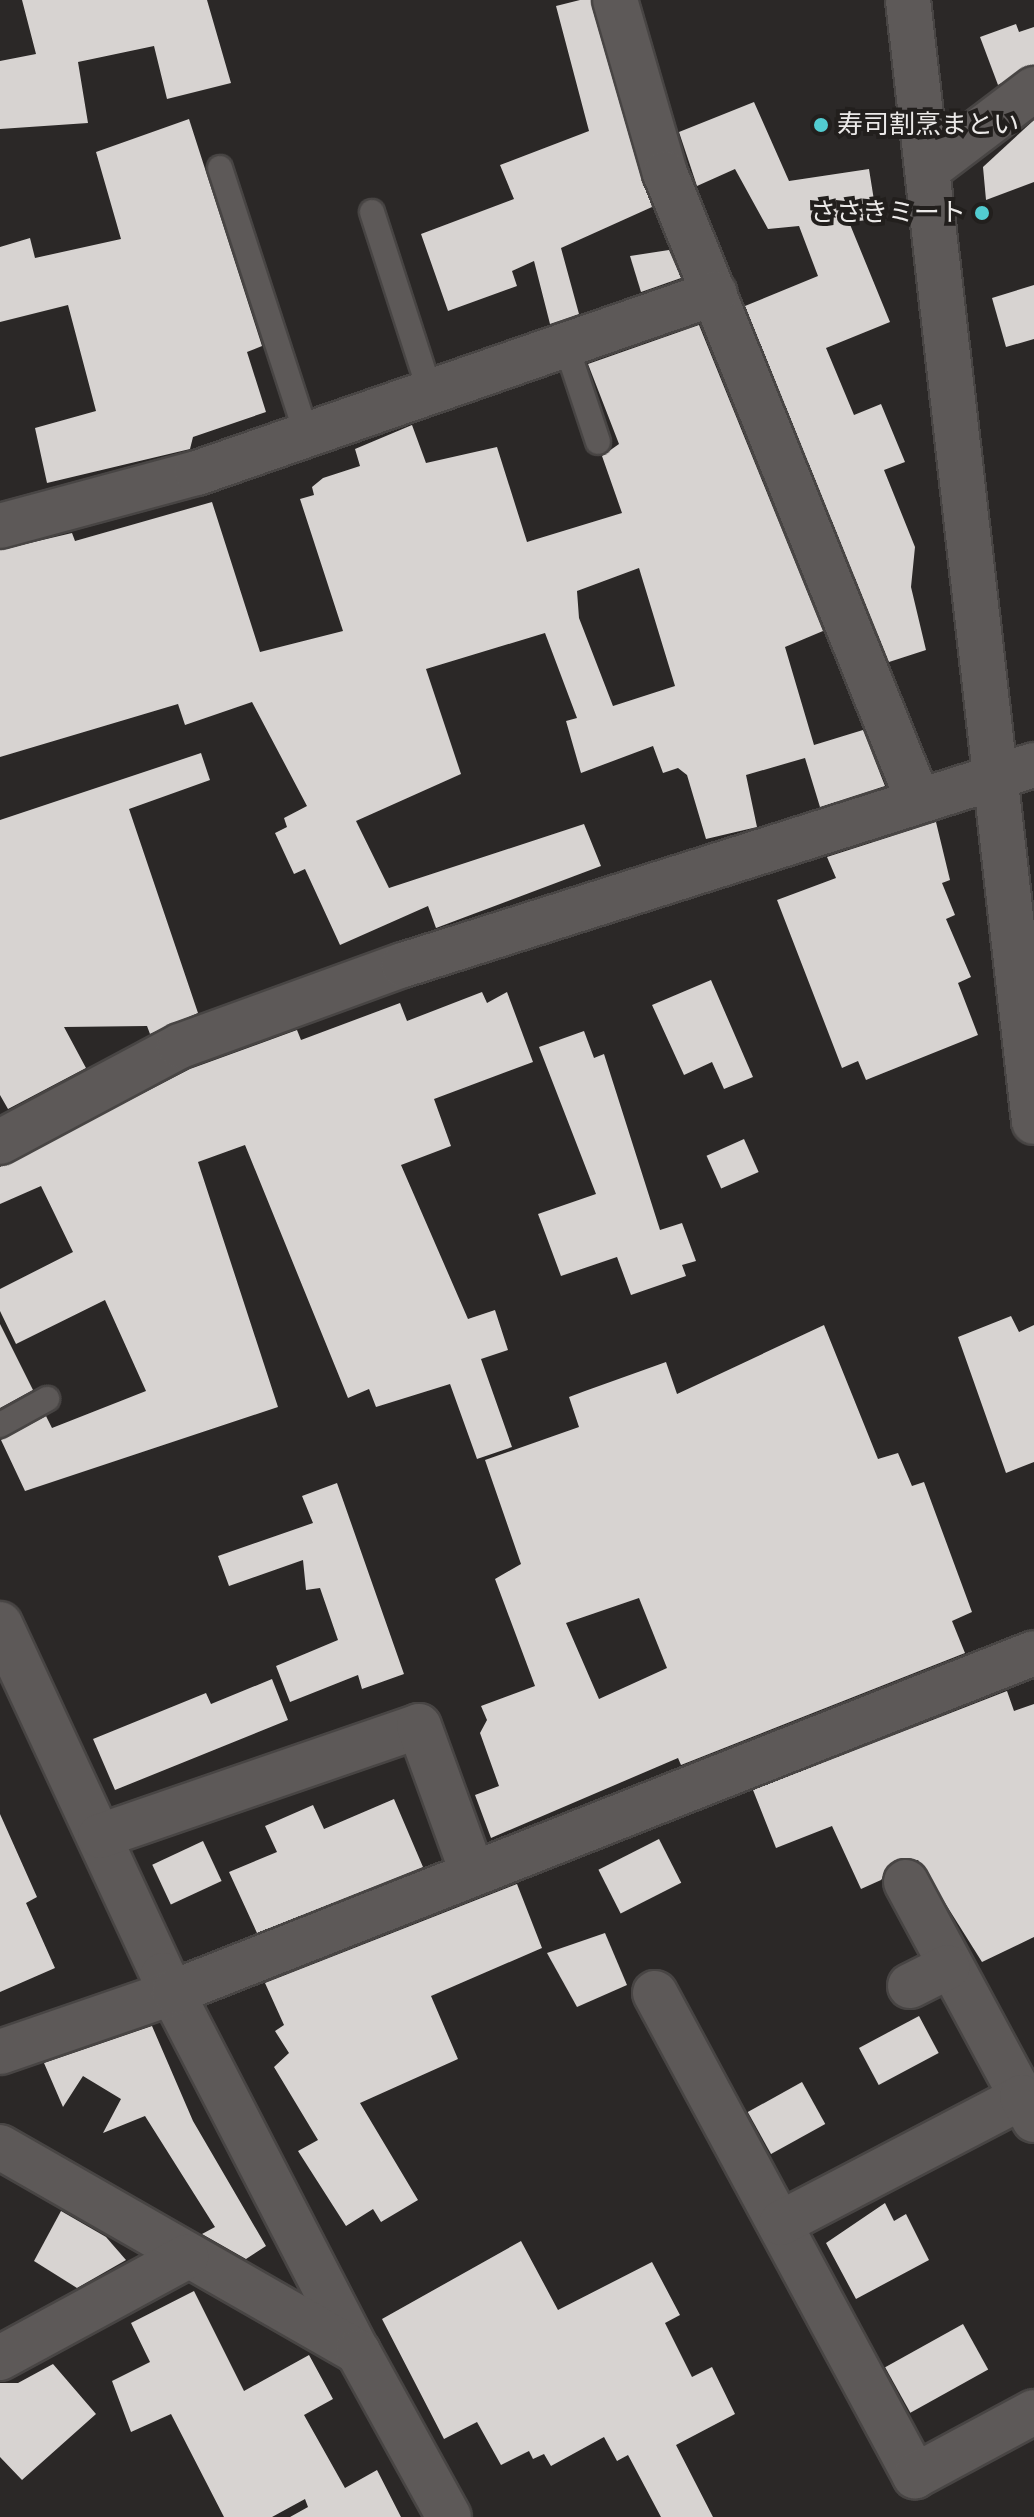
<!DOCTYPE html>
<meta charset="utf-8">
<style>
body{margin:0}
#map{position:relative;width:1034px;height:2517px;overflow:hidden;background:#2b2827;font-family:Poppins,"Noto Sans JP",sans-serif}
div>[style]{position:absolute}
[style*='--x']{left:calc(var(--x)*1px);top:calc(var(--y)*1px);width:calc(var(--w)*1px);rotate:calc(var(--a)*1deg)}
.building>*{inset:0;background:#d7d3d1;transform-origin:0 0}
.roads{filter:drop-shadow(2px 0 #484544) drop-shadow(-2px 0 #484544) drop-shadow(0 2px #484544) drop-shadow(0 -2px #484544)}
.service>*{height:24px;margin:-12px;padding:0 12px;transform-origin:12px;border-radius:12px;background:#5d5958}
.minor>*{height:44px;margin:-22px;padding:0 22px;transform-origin:22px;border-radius:22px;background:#5d5958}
.tertiary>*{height:44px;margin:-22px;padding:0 22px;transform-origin:22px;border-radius:22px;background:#5d5958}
.dots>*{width:22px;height:22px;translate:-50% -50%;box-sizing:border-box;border:4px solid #221f1d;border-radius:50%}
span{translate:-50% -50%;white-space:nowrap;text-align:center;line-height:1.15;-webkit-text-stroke:8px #221f1d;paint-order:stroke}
.poi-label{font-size:26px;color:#ebe9e8}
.left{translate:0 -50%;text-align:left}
.right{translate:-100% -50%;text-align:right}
</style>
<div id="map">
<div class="building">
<i style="clip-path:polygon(22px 0,207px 0,231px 83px,167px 99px,154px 46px,78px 62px,88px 123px,0 129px,0 61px,36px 54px)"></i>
<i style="clip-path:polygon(580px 0,591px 0,652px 207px,561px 248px,579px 314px,550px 324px,534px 261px,512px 271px,517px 286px,448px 311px,421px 234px,514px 199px,500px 165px,589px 131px,556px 6px)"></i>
<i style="clip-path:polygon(1016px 24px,1019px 32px,1034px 27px,1034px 65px,998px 85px,980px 37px)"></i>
<i style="clip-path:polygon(754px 102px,789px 181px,869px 169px,877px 219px,849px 222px,890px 322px,826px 348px,854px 415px,881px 404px,905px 462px,884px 470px,915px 547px,911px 587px,926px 650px,889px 662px,745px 306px,818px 276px,799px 226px,768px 229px,735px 169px,697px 186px,679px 132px)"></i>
<i style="clip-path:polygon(189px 119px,262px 346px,247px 352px,266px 412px,193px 437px,190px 449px,47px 483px,35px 428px,96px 411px,68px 305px,0 322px,0 247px,30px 238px,35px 258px,121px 239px,96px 152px)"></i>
<i style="clip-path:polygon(1034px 120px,1034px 182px,986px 200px,983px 167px)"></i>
<i style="clip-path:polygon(669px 250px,681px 278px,641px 292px,630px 256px)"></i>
<i style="clip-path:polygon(1034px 285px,1034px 339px,1006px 347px,992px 298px)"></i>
<i style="clip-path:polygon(evenodd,699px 325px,823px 631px,785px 647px,814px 745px,863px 730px,885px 786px,820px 807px,805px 758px,746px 775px,757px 827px,706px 839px,687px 775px,678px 768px,663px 773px,653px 746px,581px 773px,566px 721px,577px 718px,545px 633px,426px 669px,461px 774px,356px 821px,389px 888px,584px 824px,601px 866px,436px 928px,428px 906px,340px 945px,305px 869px,294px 874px,275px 833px,287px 827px,284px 818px,307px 806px,252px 702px,185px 725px,178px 704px,0 757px,0 550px,72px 533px,75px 541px,212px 502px,260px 652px,343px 631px,300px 499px,314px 495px,312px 487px,323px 478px,360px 466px,355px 449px,412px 425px,426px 463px,497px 447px,527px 542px,622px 513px,602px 456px,619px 444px,588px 364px,699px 325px,639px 568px,675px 686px,613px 706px,579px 618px,577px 591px,639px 568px)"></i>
<i style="clip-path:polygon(201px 753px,210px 780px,129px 809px,198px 1013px,150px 1034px,147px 1026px,64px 1027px,86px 1068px,8px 1109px,0 1095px,0 820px)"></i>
<i style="clip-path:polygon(936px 822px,950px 880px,942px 883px,955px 915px,946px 919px,971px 977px,958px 983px,978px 1035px,866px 1080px,858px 1061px,842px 1068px,777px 900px,836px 878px,827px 857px)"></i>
<i style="clip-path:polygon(711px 980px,753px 1077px,724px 1089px,712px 1062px,684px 1075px,652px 1005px)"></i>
<i style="clip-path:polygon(482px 992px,487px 1003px,507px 992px,533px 1062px,434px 1099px,451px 1146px,401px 1165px,468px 1319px,495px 1310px,508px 1350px,481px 1359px,512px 1447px,477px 1459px,450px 1384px,376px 1407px,369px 1389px,348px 1398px,245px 1145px,198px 1162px,278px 1407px,25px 1491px,1px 1440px,46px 1416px,52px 1428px,146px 1391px,105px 1300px,16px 1344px,0 1311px,0 1289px,73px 1252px,41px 1186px,0 1204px,0 1167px,190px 1069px,297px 1030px,301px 1040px,400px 1003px,407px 1021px)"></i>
<i style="clip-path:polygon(584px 1031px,594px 1058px,604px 1054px,660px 1230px,682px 1223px,696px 1261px,682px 1265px,686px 1276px,631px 1295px,617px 1257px,561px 1276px,538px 1214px,596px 1194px,539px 1047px)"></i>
<i style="left:744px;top:1139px;width:36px;height:41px;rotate:66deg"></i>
<i style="clip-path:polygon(1011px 1316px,1019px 1332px,1034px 1325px,1034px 1462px,1006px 1473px,958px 1337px)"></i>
<i style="clip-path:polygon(0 1324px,33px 1390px,0 1408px)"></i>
<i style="clip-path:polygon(evenodd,824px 1325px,878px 1459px,898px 1453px,912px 1486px,924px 1482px,972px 1612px,952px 1621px,965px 1653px,681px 1765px,678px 1758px,491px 1838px,475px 1795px,499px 1786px,480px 1733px,487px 1720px,481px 1706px,535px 1686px,495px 1579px,521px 1564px,485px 1460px,579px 1427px,569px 1397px,585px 1391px,666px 1362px,677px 1394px,824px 1325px,639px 1598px,667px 1668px,599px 1699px,566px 1623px,639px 1598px)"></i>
<i style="clip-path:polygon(337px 1483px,404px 1674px,362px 1689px,358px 1675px,290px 1702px,276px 1666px,338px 1640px,320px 1588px,306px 1590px,303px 1560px,229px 1586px,218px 1556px,313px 1523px,302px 1496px)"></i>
<i style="clip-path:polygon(272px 1679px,288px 1720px,115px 1790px,93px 1739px,206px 1693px,211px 1704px)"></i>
<i style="clip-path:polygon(1007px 1691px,1014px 1711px,1034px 1704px,1034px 1937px,982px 1962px,918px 1860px,895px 1860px,881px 1880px,861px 1889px,832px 1826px,776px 1848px,753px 1790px)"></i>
<i style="clip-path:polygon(394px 1799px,423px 1867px,257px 1933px,229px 1872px,277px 1852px,265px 1826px,313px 1805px,324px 1829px)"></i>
<i style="clip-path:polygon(0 1814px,37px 1897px,26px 1903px,55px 1968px,0 1992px)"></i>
<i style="left:659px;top:1839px;width:49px;height:68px;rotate:63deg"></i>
<i style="left:203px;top:1841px;width:44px;height:56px;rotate:65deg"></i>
<i style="clip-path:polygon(517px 1884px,542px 1948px,431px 1996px,458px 2059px,360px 2103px,418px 2200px,381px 2222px,373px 2209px,346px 2226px,298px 2151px,318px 2140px,274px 2067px,289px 2053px,275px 2031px,284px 2025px,265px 1983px)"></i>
<i style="clip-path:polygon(605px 1933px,627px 1985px,577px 2007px,547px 1953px)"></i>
<i style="left:919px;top:2016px;width:42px;height:68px;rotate:62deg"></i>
<i style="clip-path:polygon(152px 2026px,193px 2121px,266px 2246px,246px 2259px,202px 2234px,215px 2227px,145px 2116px,103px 2133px,121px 2099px,83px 2076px,63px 2107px,44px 2063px)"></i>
<i style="left:802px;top:2082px;width:48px;height:62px;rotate:61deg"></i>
<i style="clip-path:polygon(885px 2203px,894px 2221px,906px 2214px,929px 2260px,856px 2299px,826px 2243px)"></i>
<i style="clip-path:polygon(61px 2211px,106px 2237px,126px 2260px,77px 2288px,34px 2261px)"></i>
<i style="clip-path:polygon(521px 2241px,558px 2310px,652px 2262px,680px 2315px,665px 2323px,692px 2377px,712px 2367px,735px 2414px,676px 2445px,713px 2517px,661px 2517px,628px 2455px,617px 2461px,604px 2437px,551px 2466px,544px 2454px,533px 2459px,529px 2451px,501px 2465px,477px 2422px,444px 2439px,382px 2319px)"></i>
<i style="clip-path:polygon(194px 2291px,244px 2391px,309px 2355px,333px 2399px,304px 2415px,345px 2488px,377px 2470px,401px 2517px,290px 2517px,308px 2507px,305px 2499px,272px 2517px,224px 2517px,171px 2414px,131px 2432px,112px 2381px,150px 2362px,131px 2323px)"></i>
<i style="left:963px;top:2324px;width:52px;height:89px;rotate:61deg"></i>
<i style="clip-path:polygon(53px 2364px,96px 2414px,22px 2480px,0 2457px,0 2383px,18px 2383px)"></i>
</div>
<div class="roads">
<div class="service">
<i style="--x:220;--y:168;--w:281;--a:72"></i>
<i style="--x:372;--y:212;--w:189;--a:72.1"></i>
<i style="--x:566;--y:345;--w:102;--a:71.7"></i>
<i style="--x:0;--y:1425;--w:54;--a:-29"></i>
</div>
<div class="minor">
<i style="--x:615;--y:0;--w:180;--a:73.9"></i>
<i style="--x:665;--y:173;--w:676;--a:68.03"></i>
<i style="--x:930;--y:168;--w:131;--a:-37.2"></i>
<i style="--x:0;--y:526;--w:204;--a:-15.1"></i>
<i style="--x:197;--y:473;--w:548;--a:-19.16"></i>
<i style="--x:0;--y:1142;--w:204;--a:-28.1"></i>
<i style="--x:180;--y:1046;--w:237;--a:-20"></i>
<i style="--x:403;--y:965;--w:662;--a:-17.59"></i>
<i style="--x:0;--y:1624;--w:387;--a:65.1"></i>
<i style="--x:163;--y:1975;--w:424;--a:62.7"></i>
<i style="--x:100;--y:1836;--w:337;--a:-19"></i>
<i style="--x:419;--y:1726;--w:155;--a:70"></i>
<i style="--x:906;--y:1882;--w:244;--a:61.7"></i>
<i style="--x:910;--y:1986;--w:42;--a:-26.6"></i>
<i style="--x:655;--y:1993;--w:549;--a:61.71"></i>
<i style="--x:915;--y:2476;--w:135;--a:-28.3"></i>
<i style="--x:0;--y:2052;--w:184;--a:-19"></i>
<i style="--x:174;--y:1992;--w:924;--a:-21.51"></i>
<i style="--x:0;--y:2147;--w:413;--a:29.8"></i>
<i style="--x:781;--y:2223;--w:272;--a:-27.6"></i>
<i style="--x:1022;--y:2097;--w:26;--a:62"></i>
<i style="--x:0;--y:2358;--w:212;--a:-28.5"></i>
</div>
<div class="tertiary">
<i style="--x:908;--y:0;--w:1129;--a:83.59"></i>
<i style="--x:358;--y:2352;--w:188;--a:61.1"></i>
</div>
</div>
<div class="dots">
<i style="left:821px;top:125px;background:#52ccd0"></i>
<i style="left:982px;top:213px;background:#52ccd0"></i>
</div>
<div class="poi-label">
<span class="left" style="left:837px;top:125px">寿司割烹まとい</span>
<span class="right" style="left:966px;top:213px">ささきミート</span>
</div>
</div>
